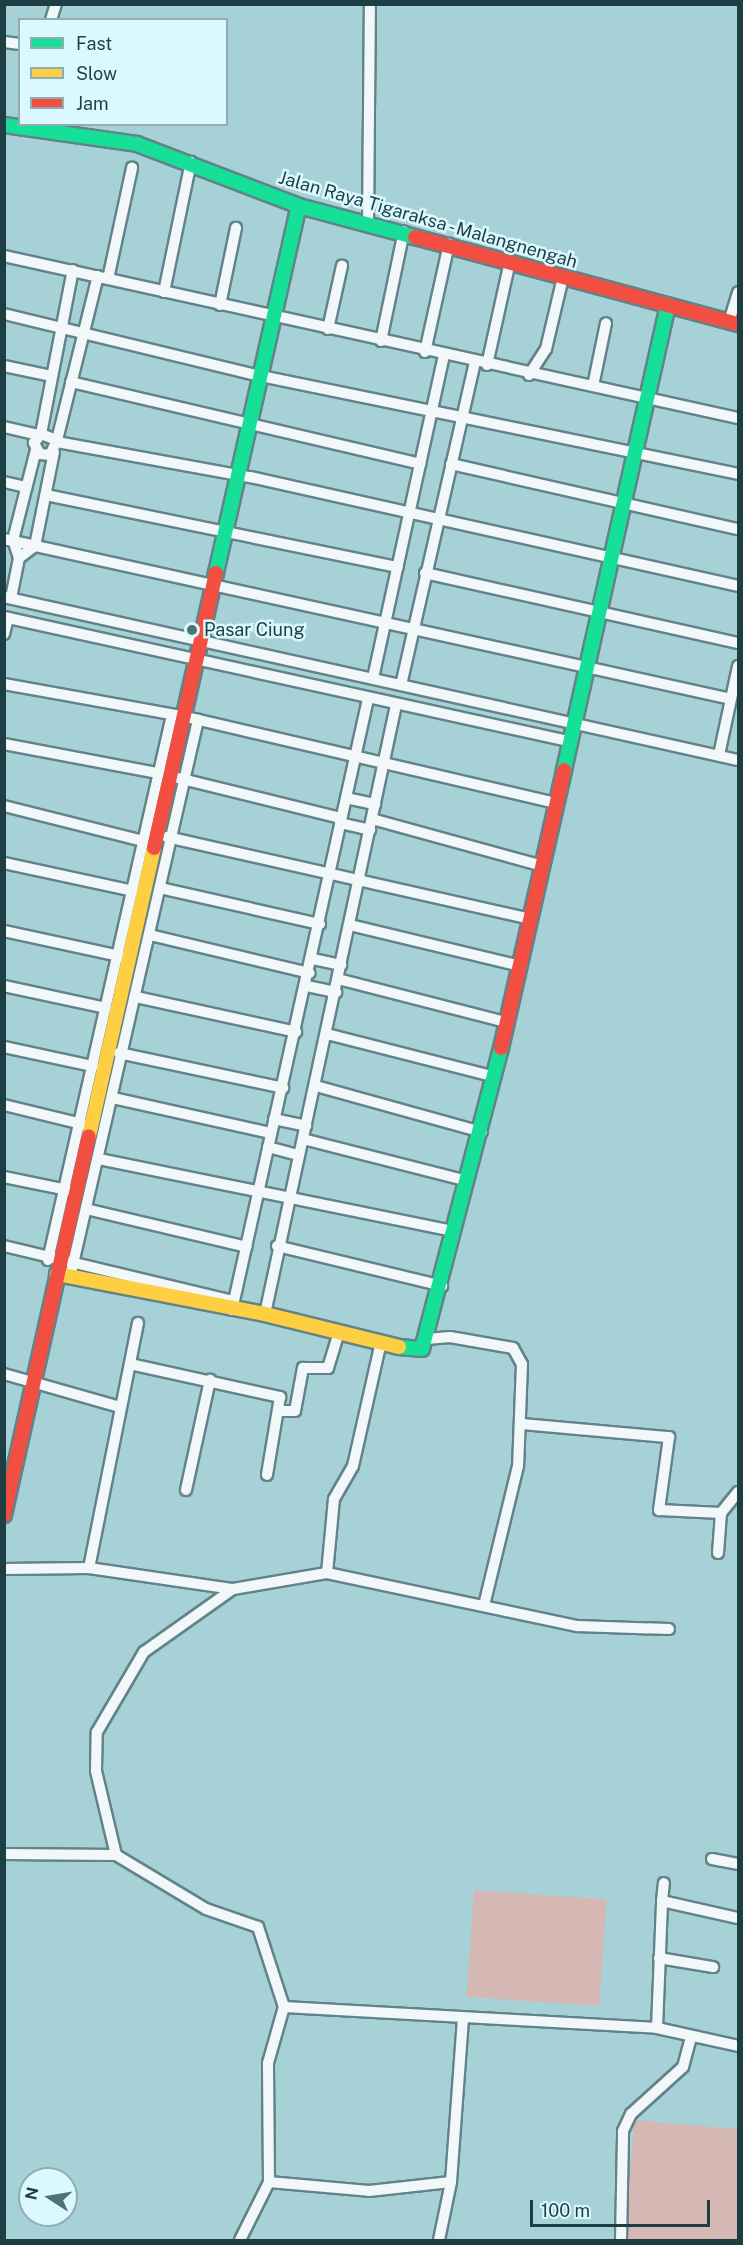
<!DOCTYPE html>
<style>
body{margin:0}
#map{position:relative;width:743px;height:2245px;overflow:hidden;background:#a5d1d7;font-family:"Public Sans",sans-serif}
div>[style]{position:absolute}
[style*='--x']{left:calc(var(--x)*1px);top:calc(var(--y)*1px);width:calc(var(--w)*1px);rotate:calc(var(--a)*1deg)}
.green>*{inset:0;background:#d5b8b4;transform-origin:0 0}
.roads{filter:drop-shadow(2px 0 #628387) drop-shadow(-2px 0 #628387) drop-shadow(0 2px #628387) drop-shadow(0 -2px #628387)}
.street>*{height:10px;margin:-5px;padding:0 5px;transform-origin:5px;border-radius:5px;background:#f2f8f9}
.fast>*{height:14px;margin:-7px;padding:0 7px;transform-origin:7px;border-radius:7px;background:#16e098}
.slow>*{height:14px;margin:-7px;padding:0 7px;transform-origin:7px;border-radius:7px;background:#ffcf43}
.jam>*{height:14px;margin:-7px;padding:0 7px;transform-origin:7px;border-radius:7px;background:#f24e42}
.dots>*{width:16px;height:16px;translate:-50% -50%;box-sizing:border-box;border:3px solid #daf8fd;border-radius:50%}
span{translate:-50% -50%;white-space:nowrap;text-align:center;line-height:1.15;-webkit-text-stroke:5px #daf8fd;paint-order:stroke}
.street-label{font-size:18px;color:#1d3f44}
.poi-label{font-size:18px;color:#1d3f44}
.left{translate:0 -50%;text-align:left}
.frame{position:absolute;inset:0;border:6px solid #1d3f44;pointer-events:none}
.legend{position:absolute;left:18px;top:18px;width:210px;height:108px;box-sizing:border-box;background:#daf8fd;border:2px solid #8eaeb3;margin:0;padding:8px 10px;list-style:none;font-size:18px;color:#1d3f44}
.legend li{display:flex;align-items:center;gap:12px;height:30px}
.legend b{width:30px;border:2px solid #8eaeb3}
.north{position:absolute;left:18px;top:2167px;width:60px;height:60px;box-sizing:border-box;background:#daf8fd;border:2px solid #8eaeb3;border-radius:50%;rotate:282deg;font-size:16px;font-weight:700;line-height:24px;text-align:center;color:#1d3f44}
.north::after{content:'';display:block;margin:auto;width:21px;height:27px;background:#4d7277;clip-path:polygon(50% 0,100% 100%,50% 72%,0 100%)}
.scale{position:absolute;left:530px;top:2200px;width:180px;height:27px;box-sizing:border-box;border:3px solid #1d3f44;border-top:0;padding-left:8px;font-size:18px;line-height:21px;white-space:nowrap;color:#1d3f44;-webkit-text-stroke:4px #daf8fd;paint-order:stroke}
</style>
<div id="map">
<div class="green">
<i style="left:474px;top:1890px;width:133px;height:107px;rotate:4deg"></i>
<i style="clip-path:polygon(634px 2120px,738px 2129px,738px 2240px,625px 2240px)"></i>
</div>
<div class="roads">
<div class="street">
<i style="--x:51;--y:20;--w:17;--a:-73"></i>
<i style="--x:4;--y:42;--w:16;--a:7"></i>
<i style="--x:368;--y:225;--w:221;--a:-89.5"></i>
<i style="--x:4;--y:256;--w:752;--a:12.45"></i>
<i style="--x:108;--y:279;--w:114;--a:-77.8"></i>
<i style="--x:164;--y:292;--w:133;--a:-78.3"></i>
<i style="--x:220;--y:305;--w:79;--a:-78.3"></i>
<i style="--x:4;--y:314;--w:264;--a:13.6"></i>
<i style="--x:261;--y:376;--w:487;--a:11.6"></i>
<i style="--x:729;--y:322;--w:31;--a:-73"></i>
<i style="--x:328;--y:329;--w:65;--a:-77.5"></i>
<i style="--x:381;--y:341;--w:112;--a:-78.2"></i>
<i style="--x:425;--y:352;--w:111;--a:-77.5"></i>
<i style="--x:487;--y:365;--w:107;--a:-77.5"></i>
<i style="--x:4;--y:366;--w:48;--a:12"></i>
<i style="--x:529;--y:375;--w:31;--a:-57"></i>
<i style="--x:546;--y:349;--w:74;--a:-76.7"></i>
<i style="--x:71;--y:382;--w:359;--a:13.2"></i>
<i style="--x:593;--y:386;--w:64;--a:-78.3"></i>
<i style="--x:4;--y:427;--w:35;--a:13"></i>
<i style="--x:41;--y:434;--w:17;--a:21"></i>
<i style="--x:57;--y:440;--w:17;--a:115"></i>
<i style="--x:50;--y:455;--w:10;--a:-174"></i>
<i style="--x:40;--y:454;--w:13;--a:-119"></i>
<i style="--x:34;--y:443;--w:11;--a:-52"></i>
<i style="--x:41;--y:434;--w:167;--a:-79"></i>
<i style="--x:57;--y:440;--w:169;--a:-76"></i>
<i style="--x:57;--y:442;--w:196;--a:10.3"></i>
<i style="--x:250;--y:477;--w:500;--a:12.59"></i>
<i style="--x:451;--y:464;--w:294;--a:12.8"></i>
<i style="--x:4;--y:482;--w:23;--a:13"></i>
<i style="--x:46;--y:495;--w:359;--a:11.6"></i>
<i style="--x:4;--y:539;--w:744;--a:12.41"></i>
<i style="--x:19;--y:558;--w:20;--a:-37"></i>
<i style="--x:35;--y:546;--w:96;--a:-78.6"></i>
<i style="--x:425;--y:573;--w:321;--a:12.6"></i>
<i style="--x:4;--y:597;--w:752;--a:12.52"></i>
<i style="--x:11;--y:598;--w:41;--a:-78.7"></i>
<i style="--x:19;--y:558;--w:19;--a:-108"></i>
<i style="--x:13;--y:540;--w:93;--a:-75.7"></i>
<i style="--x:4;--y:617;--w:577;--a:12.4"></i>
<i style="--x:4;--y:634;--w:16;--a:-76"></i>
<i style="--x:373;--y:678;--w:330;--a:-77.6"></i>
<i style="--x:4;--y:684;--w:181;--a:10.2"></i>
<i style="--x:182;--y:716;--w:381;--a:13.1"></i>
<i style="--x:401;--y:685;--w:330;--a:-77.1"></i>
<i style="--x:4;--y:744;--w:162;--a:10.7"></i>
<i style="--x:719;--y:755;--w:91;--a:-77.9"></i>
<i style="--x:178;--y:778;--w:168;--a:13.8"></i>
<i style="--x:346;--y:798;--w:30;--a:12"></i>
<i style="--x:4;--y:806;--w:143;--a:14.1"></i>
<i style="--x:372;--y:819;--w:173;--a:15.4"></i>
<i style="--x:340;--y:823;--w:31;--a:13"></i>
<i style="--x:167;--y:837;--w:369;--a:12.7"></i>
<i style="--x:4;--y:863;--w:132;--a:12.2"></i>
<i style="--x:160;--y:888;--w:164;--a:12.7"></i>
<i style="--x:350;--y:925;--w:172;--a:13.5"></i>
<i style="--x:4;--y:931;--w:123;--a:12.2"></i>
<i style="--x:150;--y:935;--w:164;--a:13.4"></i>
<i style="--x:313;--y:959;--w:29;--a:12"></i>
<i style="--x:338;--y:979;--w:172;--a:14.4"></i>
<i style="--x:4;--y:986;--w:104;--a:12.2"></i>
<i style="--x:307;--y:986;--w:30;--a:12"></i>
<i style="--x:136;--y:997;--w:164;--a:12.3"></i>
<i style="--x:327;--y:1034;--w:170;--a:14.3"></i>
<i style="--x:4;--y:1047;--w:91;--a:12.1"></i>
<i style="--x:119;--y:1053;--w:168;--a:12"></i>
<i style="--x:316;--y:1086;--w:172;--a:15.5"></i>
<i style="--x:113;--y:1098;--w:162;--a:12.5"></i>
<i style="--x:4;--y:1105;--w:84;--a:13.7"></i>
<i style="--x:274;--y:1119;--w:33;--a:12"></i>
<i style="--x:303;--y:1139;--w:170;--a:14.3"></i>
<i style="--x:268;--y:1147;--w:31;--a:15"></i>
<i style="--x:99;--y:1159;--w:362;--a:11.5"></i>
<i style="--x:4;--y:1177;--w:69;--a:11.6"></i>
<i style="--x:86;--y:1209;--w:165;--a:13.3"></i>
<i style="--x:4;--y:1246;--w:236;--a:13.5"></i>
<i style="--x:277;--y:1246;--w:170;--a:13.6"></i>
<i style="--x:48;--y:1260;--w:559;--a:-77.18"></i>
<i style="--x:70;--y:1277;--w:572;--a:-77.06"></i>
<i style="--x:232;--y:1310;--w:626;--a:-77.45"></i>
<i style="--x:265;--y:1314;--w:623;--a:-77.86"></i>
<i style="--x:427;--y:1339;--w:23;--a:-5"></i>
<i style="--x:450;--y:1337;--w:64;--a:9.9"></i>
<i style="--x:513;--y:1348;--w:18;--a:61"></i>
<i style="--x:522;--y:1364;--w:102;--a:92.2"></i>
<i style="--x:518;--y:1466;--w:144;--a:103.7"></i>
<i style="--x:130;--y:1364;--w:154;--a:12.4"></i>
<i style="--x:280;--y:1397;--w:79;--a:99.5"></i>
<i style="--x:4;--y:1374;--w:121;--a:15.9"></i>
<i style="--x:282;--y:1411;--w:13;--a:0"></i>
<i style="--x:295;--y:1411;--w:44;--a:-79.5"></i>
<i style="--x:303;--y:1368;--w:25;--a:0"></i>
<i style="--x:328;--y:1368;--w:38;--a:-73"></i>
<i style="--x:522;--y:1424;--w:148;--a:5.1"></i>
<i style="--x:669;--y:1437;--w:74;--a:97.8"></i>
<i style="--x:659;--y:1510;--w:62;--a:2.8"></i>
<i style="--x:186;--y:1490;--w:113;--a:-77.7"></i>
<i style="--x:718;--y:1553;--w:40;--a:-85.7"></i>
<i style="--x:721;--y:1513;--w:27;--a:-51"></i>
<i style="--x:89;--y:1568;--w:146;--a:8.3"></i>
<i style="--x:4;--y:1569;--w:85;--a:-0.7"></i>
<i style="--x:89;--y:1568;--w:250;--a:-78.7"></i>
<i style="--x:327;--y:1573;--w:74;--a:-84.6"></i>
<i style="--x:334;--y:1499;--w:38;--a:-60"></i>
<i style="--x:353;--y:1466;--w:123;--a:-77.3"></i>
<i style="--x:4;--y:1854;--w:112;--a:0.5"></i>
<i style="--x:116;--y:1855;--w:105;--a:31"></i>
<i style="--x:206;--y:1909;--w:55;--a:19.1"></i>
<i style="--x:258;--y:1927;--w:84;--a:72"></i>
<i style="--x:116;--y:1855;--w:86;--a:-103.4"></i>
<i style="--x:96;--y:1771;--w:39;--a:-89"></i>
<i style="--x:97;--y:1732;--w:93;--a:-59.6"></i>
<i style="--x:144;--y:1652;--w:109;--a:-35.3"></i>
<i style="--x:233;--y:1589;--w:95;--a:-9.7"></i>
<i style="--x:327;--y:1573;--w:256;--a:12"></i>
<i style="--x:577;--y:1626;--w:92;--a:1.9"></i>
<i style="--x:712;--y:1859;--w:26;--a:11"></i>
<i style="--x:662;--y:1901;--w:18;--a:-84"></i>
<i style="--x:659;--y:1958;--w:55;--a:9.5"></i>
<i style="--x:657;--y:2028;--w:127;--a:-87.7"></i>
<i style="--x:662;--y:1901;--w:78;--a:12.6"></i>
<i style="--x:269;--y:2182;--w:100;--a:5.1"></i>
<i style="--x:369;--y:2191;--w:82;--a:-6.3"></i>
<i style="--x:240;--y:2240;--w:65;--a:-63.4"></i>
<i style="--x:269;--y:2182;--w:119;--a:-90.5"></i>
<i style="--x:268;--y:2063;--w:58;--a:-74.1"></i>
<i style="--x:284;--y:2007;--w:374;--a:3.2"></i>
<i style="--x:657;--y:2028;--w:83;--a:12.5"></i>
<i style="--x:439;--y:2240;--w:59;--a:-78.3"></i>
<i style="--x:451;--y:2182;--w:163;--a:-85.8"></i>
<i style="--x:621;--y:2240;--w:109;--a:-88.9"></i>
<i style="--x:623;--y:2131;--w:19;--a:-65"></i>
<i style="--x:631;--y:2114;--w:70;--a:-42.1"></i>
<i style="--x:683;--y:2067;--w:30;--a:-75"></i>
</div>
<div class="fast">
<i style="--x:4;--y:125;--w:134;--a:8.1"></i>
<i style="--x:137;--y:144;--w:173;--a:20.9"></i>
<i style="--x:299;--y:206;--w:120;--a:15"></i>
<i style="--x:216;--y:573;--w:376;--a:-77.3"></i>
<i style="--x:564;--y:770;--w:476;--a:-77.4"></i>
<i style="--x:399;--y:1347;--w:23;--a:5"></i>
<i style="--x:422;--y:1349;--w:311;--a:-75.3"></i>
</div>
<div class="slow">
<i style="--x:89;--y:1136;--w:295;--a:-77.3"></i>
<i style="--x:57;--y:1274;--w:212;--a:10.9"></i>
<i style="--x:265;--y:1314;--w:138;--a:13.8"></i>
</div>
<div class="jam">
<i style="--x:415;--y:237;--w:335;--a:15.1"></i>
<i style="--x:154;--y:848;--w:282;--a:-77.3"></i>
<i style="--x:501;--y:1048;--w:285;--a:-77.2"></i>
<i style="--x:4;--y:1515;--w:388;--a:-77.4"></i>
</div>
</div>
<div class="dots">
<i style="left:192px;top:630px;background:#4d7277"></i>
</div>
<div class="street-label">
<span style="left:428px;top:220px;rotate:16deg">Jalan Raya Tigaraksa - Malangnengah</span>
</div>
<div class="poi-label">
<span class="left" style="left:204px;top:630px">Pasar Ciung</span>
</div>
<div class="frame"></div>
<ul class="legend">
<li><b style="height:8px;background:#16e098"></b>Fast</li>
<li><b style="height:8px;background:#ffcf43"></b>Slow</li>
<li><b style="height:8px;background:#f24e42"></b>Jam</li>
</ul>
<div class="north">N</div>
<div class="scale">100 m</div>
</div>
